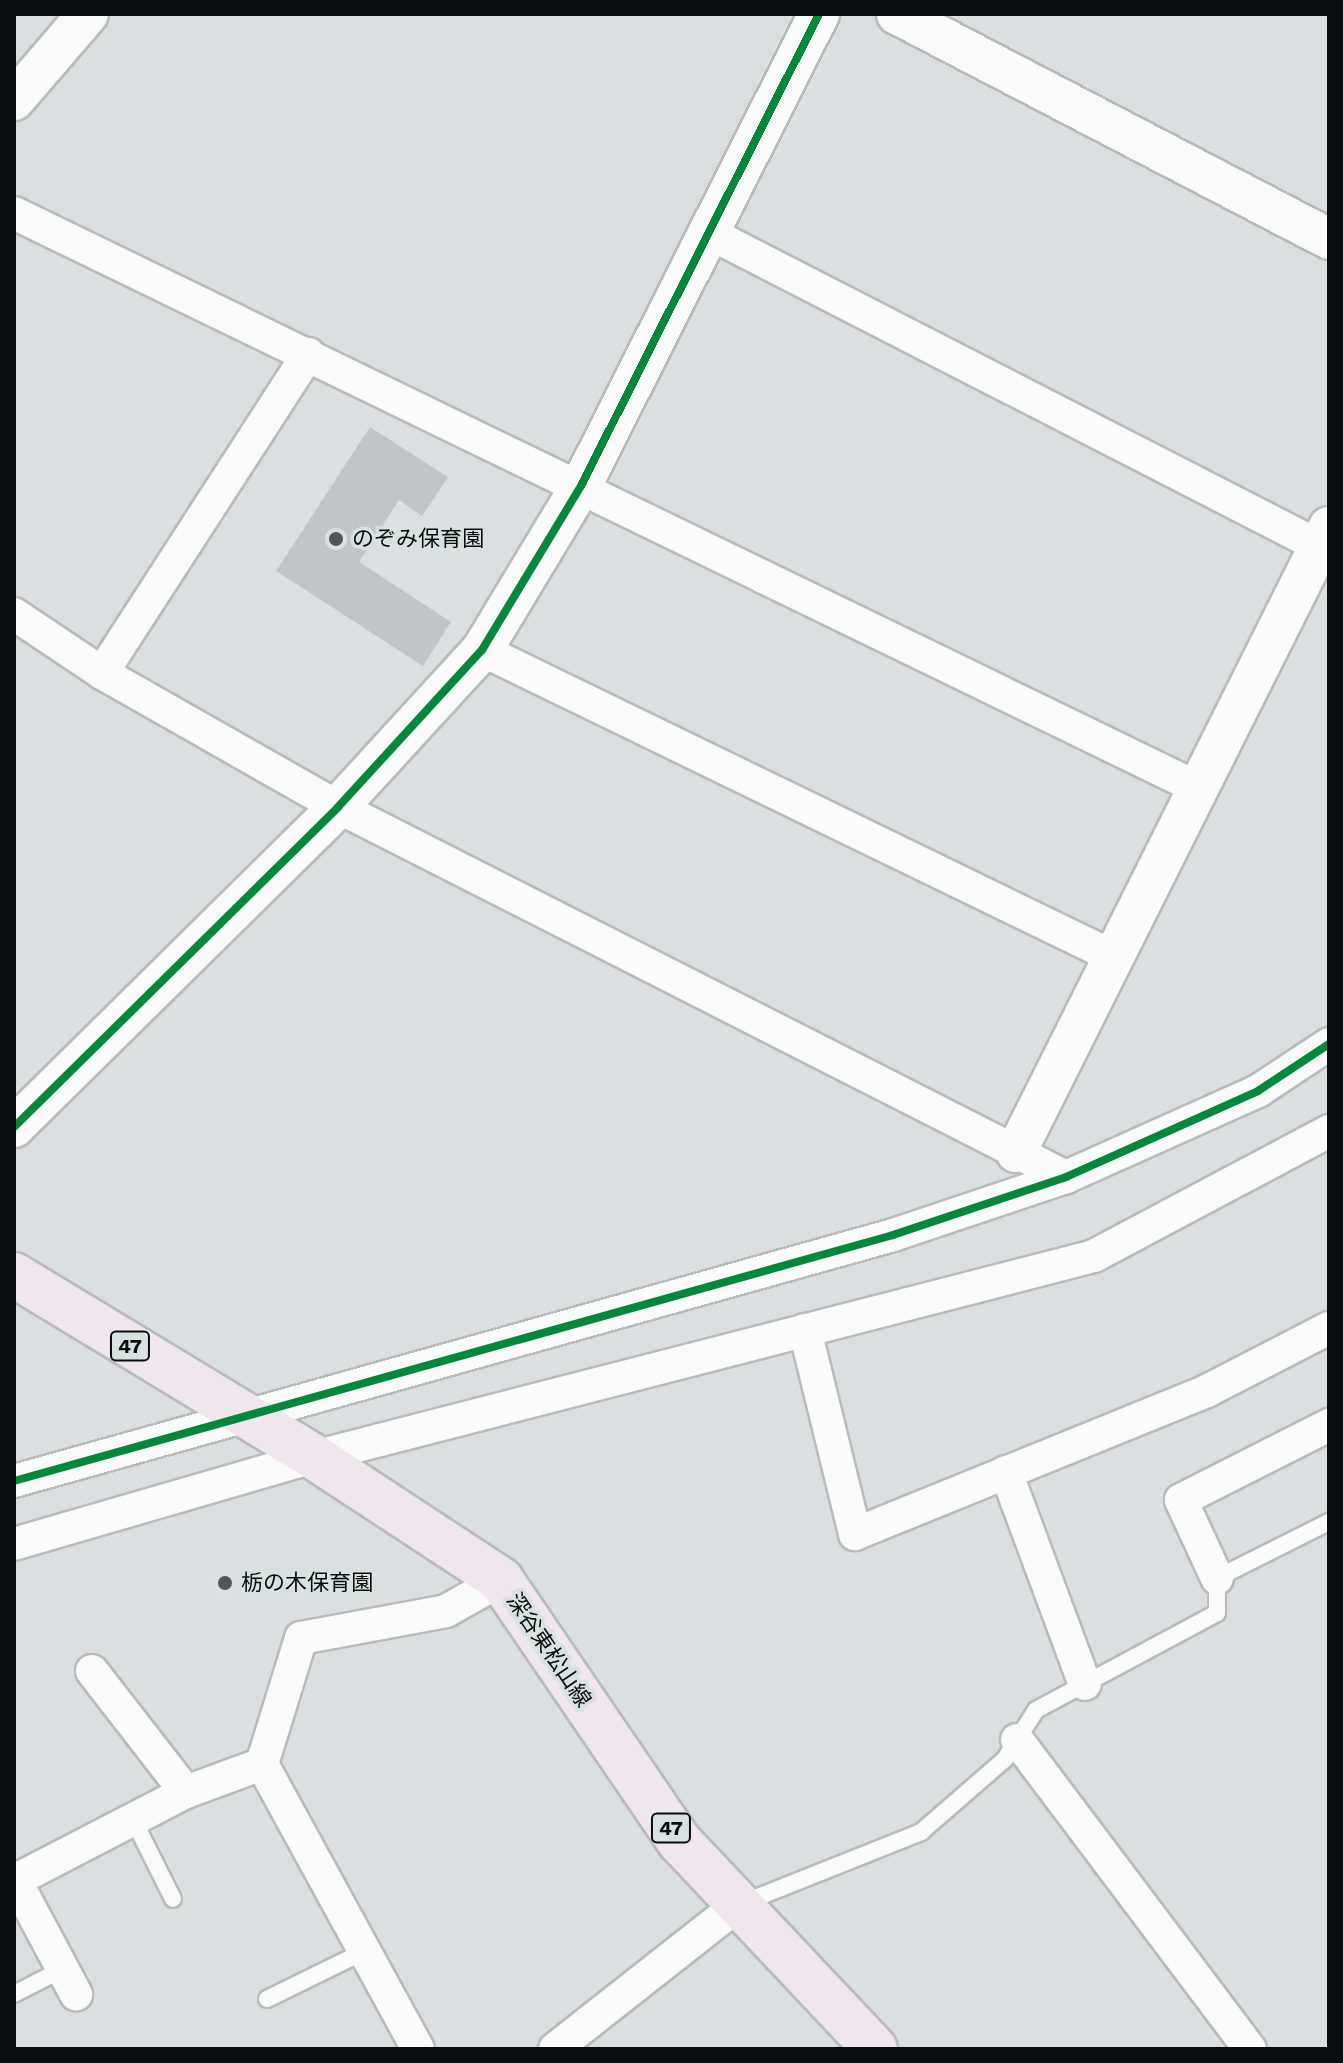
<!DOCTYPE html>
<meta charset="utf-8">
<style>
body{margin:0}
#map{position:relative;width:1343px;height:2063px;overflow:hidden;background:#dbdfdf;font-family:"Work Sans","Noto Sans JP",sans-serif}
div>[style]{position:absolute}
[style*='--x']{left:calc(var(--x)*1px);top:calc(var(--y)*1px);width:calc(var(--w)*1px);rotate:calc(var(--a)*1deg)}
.building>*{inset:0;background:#c2c5c5}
.roads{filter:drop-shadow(2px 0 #b8bbbb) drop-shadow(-2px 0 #b8bbbb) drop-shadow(0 2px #b8bbbb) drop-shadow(0 -2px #b8bbbb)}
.service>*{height:16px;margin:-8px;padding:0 8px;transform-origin:8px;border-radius:8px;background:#fafafa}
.minor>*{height:32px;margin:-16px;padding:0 16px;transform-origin:16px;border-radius:16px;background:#fafafa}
.tertiary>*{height:40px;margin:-20px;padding:0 20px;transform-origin:20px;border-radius:20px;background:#fafafa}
.primary>*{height:44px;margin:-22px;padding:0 22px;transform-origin:22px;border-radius:22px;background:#efe7ec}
.cycleway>*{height:8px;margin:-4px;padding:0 4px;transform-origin:4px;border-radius:4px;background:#00873e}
.dots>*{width:22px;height:22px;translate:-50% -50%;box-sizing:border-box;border:4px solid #d9e1e1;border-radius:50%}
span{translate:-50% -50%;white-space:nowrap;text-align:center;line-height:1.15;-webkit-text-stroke:7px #d9e1e1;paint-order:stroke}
.shield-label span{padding:2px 6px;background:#d9e1e1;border:2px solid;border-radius:6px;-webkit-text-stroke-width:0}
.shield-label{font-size:20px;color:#090c0c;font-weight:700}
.poi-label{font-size:22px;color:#090c0c}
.left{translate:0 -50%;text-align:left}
.street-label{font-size:22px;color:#090c0c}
.frame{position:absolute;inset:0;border:16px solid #090c0c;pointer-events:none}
</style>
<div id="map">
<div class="building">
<i style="clip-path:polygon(370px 427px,448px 477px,422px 516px,399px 500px,359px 562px,451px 622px,423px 666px,276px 571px)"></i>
</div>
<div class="roads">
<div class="service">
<i style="--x:134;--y:1821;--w:87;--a:63.4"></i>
<i style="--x:743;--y:1903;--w:192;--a:-21.7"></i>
<i style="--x:921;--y:1832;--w:111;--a:-41"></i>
<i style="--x:1005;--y:1759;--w:58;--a:-57.7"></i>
<i style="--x:1036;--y:1710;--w:205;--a:-28.2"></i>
<i style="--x:1217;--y:1613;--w:35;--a:-90"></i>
<i style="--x:1217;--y:1578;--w:125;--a:-26.6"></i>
<i style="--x:14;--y:1994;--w:53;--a:-27.1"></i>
<i style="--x:267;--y:1999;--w:105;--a:-26.1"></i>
</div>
<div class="minor">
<i style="--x:14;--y:213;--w:1316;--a:25.9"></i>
<i style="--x:709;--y:233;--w:686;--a:27.16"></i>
<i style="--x:14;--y:614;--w:106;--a:33.8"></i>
<i style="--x:102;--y:673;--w:271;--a:29.6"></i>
<i style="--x:338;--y:807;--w:817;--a:26.94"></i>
<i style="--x:482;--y:650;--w:703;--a:25.91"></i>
<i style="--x:102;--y:673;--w:380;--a:-57.1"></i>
<i style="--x:805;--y:1330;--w:210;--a:76.2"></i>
<i style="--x:855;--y:1534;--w:380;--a:-22.1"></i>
<i style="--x:1207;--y:1391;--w:137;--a:-27.3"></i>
<i style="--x:1006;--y:1472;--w:226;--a:69.6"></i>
<i style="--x:14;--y:1481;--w:913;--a:-15.63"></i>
<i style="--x:893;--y:1235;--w:182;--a:-18.5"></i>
<i style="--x:1066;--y:1177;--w:210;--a:-24.1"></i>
<i style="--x:1258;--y:1091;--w:85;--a:-33.5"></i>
<i style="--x:14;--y:1544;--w:312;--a:-16.2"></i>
<i style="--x:314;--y:1457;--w:805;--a:-14.45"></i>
<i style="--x:1094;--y:1256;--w:266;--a:-28"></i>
<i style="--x:1217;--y:1578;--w:86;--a:-114.8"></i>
<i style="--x:1181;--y:1500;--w:166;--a:-26.9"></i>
<i style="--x:92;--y:1671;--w:153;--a:52.2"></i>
<i style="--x:1017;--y:1740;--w:387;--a:53"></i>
<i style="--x:262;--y:1764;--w:325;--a:61.3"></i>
<i style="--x:14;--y:1878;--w:132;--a:61.9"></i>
<i style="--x:16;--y:1880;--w:191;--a:-27.4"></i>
<i style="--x:186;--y:1792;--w:81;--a:-20.2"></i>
<i style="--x:262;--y:1764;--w:132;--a:-72.8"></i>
<i style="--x:301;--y:1638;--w:147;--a:-10.5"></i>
<i style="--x:446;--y:1611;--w:63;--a:-29.4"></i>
<i style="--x:555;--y:2049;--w:234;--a:-38.2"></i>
</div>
<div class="tertiary">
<i style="--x:897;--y:14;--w:487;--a:27.5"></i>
<i style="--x:14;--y:100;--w:113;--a:-49.3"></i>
<i style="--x:14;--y:1127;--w:455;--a:-44.6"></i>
<i style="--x:338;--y:807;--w:213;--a:-47.5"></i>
<i style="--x:482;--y:650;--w:194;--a:-58.9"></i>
<i style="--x:582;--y:484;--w:526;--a:-63.24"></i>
<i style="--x:1016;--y:1152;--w:699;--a:-63.4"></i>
</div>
<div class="primary">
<i style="--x:14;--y:1275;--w:351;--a:31.2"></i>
<i style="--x:314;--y:1457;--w:224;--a:33.3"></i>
<i style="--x:501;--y:1580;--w:317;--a:55.7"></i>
<i style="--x:680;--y:1842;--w:284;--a:46.7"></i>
</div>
</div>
<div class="cycleway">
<i style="--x:14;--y:1127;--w:455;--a:-44.6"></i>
<i style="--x:338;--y:807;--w:213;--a:-47.5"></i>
<i style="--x:482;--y:650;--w:194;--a:-58.9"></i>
<i style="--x:582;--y:484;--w:526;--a:-63.24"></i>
<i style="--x:14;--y:1481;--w:913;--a:-15.63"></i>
<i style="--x:893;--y:1235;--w:182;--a:-18.5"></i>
<i style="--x:1066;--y:1177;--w:210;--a:-24.1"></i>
<i style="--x:1258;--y:1091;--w:85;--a:-33.5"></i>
</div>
<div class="dots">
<i style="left:336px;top:539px;background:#525656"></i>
<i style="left:225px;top:1583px;background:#525656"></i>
</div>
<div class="shield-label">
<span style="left:130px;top:1346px">47</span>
<span style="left:671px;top:1828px">47</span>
</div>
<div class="poi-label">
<span class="left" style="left:352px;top:539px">のぞみ保育園</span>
<span class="left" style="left:241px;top:1583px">栃の木保育園</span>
</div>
<div class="street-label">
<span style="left:549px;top:1650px;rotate:56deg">深谷東松山線</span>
</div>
<div class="frame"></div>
</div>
